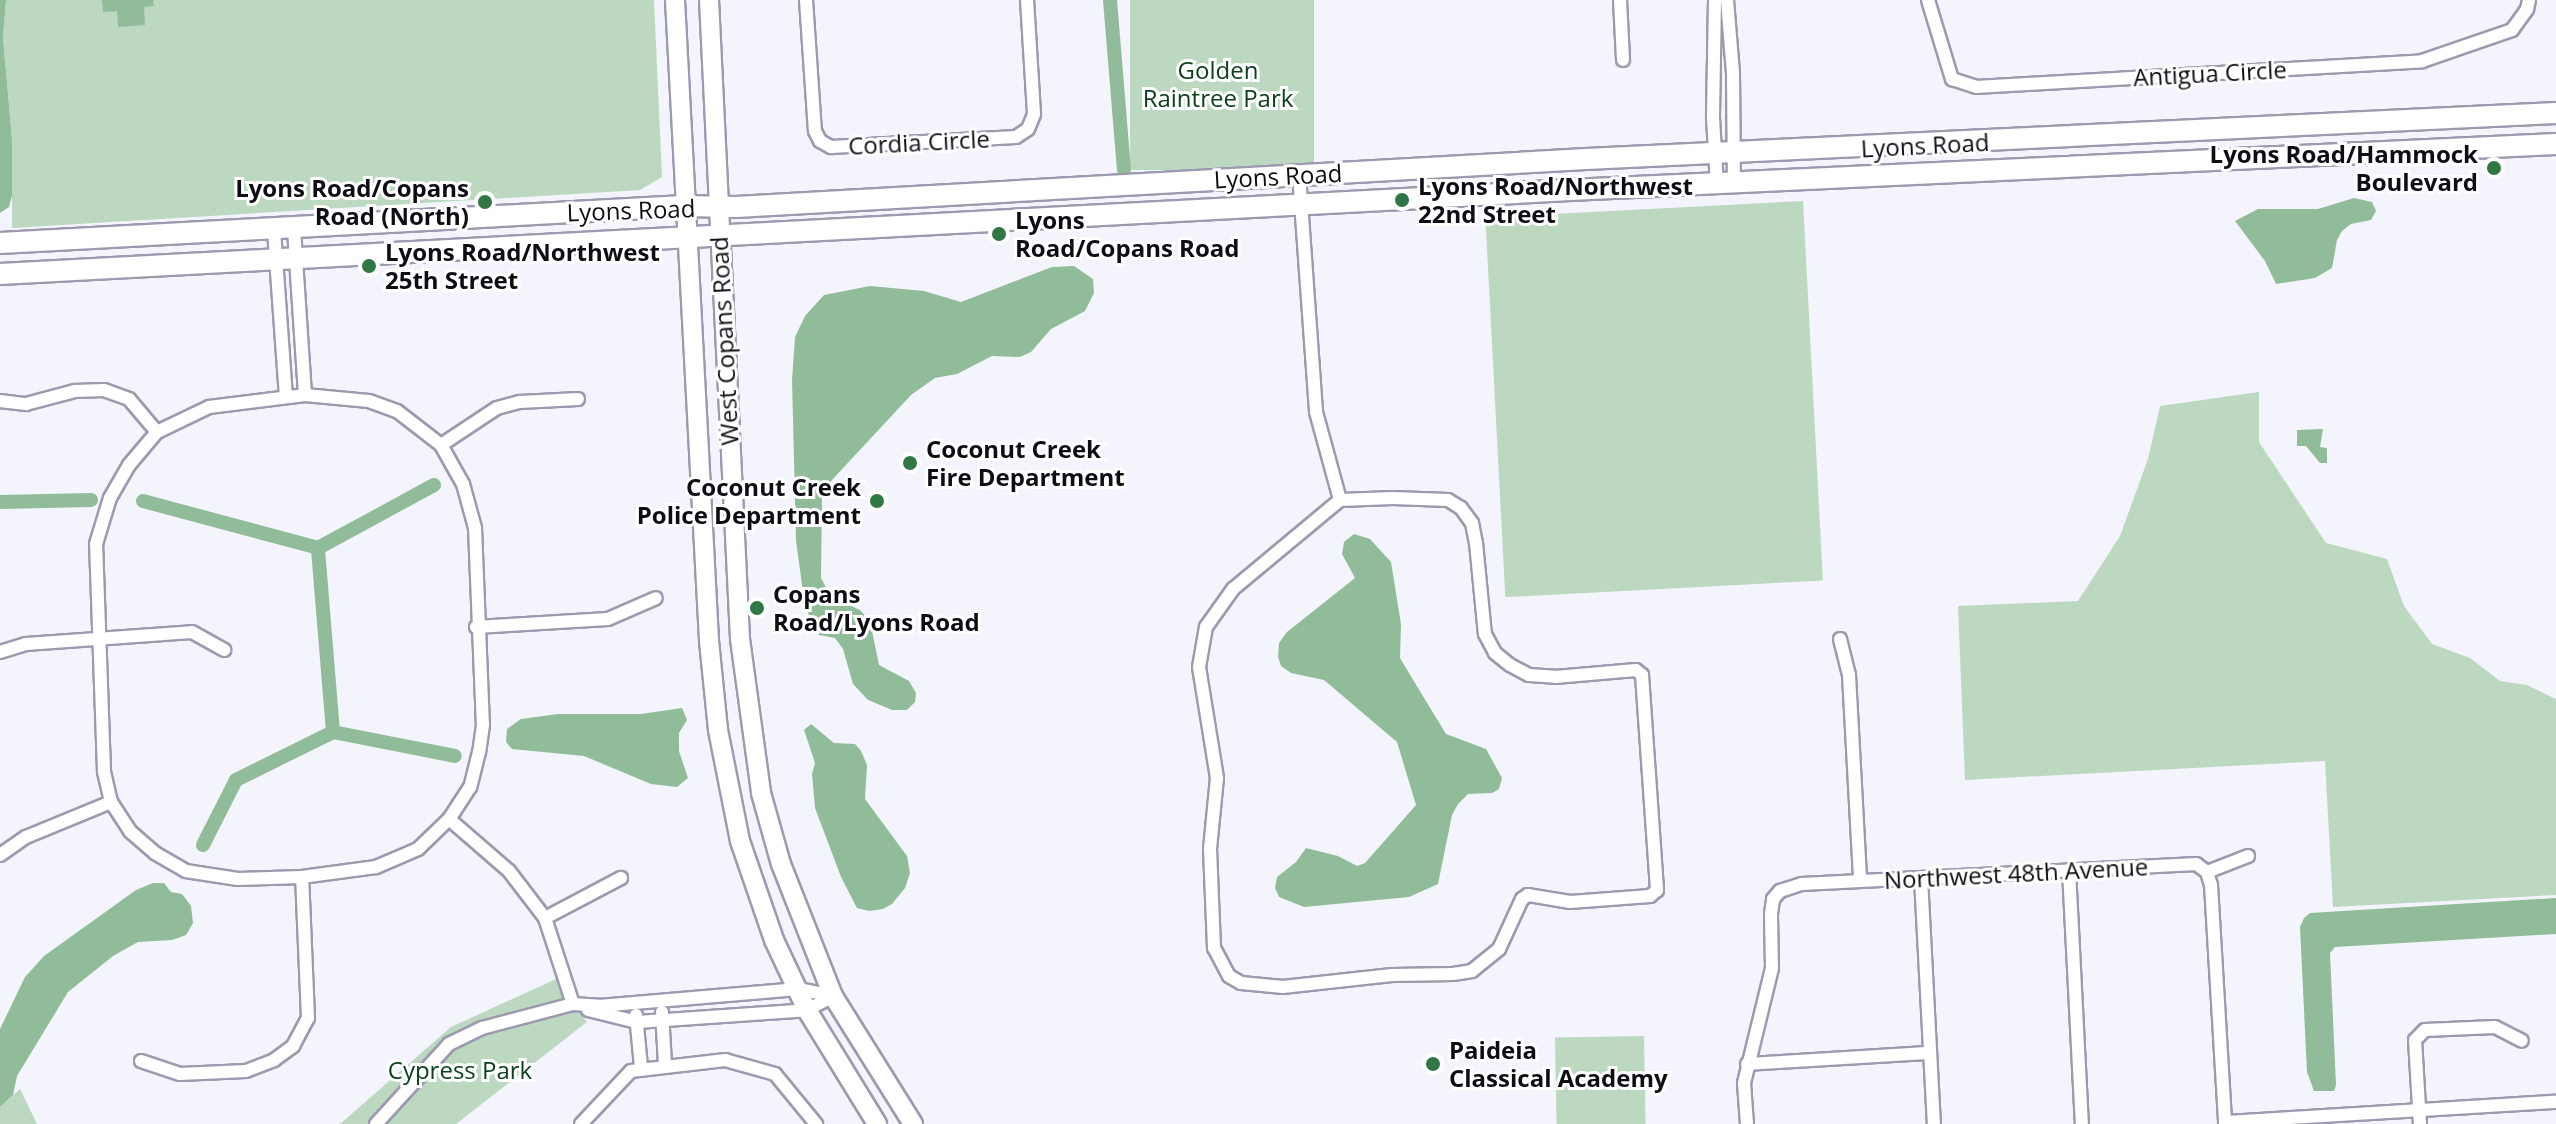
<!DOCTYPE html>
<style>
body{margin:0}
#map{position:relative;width:2556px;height:1124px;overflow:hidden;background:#f4f4fd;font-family:"Open Sans",sans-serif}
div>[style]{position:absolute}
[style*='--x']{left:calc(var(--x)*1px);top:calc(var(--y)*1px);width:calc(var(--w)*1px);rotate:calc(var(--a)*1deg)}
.green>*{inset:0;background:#bdd8c1;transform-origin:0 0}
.water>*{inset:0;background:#91bc99}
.canal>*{height:14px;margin:-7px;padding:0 7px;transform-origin:7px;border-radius:7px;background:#91bc99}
.roads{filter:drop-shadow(2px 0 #9c9aaf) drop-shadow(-2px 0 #9c9aaf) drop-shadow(0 2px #9c9aaf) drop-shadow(0 -2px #9c9aaf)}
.minor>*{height:12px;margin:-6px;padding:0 6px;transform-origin:6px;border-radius:6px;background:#fff}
.secondary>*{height:18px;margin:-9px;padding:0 9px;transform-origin:9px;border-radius:9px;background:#fff}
.primary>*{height:20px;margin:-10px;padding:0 10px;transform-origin:10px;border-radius:10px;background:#fff}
.dots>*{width:22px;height:22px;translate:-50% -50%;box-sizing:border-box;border:4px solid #fff;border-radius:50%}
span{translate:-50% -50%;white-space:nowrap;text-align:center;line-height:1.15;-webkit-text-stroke:6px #fff;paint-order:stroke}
.park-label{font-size:24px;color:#0e401e}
.street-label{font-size:24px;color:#0e0d14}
.poi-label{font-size:24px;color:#0e0d14;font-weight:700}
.right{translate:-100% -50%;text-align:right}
.left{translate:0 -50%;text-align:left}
</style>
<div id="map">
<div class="green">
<i style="clip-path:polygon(6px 0,654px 0,662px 177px,640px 190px,12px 228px,12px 139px,3px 38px)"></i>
<i style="left:1130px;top:0;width:184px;height:170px"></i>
<i style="left:1803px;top:201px;width:380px;height:318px;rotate:87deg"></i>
<i style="clip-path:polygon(2259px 392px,2259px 442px,2326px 543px,2387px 559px,2404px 606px,2432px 644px,2470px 658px,2500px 681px,2527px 685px,2556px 699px,2556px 895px,2333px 907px,2325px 761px,1965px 780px,1958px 606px,2078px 601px,2120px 536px,2148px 459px,2160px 406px)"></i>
<i style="clip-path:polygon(556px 979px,587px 1022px,456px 1124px,340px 1124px,451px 1027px)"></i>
<i style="left:1644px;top:1036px;width:88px;height:89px;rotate:89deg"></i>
<i style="clip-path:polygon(20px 1089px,37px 1124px,0 1124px,0 1107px)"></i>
</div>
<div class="water">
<i style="clip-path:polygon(0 0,6px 0,3px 38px,12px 139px,12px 196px,9px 207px,0 213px)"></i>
<i style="clip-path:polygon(102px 0,153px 0,154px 6px,144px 7px,145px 25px,118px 27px,117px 11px,103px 12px)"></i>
<i style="clip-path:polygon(2354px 198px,2372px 202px,2376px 211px,2371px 220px,2351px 224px,2342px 231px,2337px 240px,2332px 268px,2315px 278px,2276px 284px,2265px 261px,2235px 221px,2258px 209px,2318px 209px)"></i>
<i style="clip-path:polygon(1074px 266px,1093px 279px,1094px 293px,1085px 311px,1051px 329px,1031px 352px,1020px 357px,992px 356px,957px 374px,935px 378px,911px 395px,832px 480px,822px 497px,821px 578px,831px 597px,860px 610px,870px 621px,879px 665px,909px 681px,916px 693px,915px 702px,907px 710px,892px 710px,868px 700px,853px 684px,843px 649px,835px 638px,819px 635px,812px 628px,803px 592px,796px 540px,792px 380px,795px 337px,805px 316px,824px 295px,870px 286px,924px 291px,961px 302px,1052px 267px)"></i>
<i style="clip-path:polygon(2323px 429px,2320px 447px,2327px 448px,2327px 463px,2320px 463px,2306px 446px,2297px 446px,2297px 430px)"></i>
<i style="clip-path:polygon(1354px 534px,1370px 539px,1391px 562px,1401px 624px,1400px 658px,1415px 683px,1446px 734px,1486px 749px,1502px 778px,1499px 789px,1492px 793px,1468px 794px,1458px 804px,1452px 815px,1438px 884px,1409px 897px,1304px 907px,1279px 897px,1275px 888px,1277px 877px,1296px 862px,1306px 848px,1338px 856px,1357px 866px,1365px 863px,1416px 805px,1397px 742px,1324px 680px,1291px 673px,1281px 666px,1278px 657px,1279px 643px,1287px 632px,1355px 578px,1342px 554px,1344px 542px)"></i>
<i style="clip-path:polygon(682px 708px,687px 720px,679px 733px,679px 751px,688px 778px,677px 787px,651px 784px,584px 756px,512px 749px,506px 742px,507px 729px,521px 719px,558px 714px,641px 714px)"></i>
<i style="clip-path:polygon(811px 724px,834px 743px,855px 744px,861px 751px,867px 765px,865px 799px,907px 856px,910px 873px,905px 888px,892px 904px,883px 909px,869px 911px,857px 908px,841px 877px,815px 808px,812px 774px,815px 763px,804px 730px)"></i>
<i style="clip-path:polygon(153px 883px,164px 883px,171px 892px,182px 894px,191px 906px,193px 923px,186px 935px,172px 940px,138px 942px,113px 956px,68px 992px,17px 1076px,13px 1095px,0 1107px,0 1029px,25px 977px,44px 956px,136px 890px)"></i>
<i style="clip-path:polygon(2556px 898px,2556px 934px,2335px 947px,2330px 953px,2336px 1085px,2334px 1091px,2314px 1091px,2307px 1072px,2300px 927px,2304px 918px,2310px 913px)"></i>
</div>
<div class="canal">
<i style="--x:1110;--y:0;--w:170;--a:85.3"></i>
<i style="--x:143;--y:501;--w:181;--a:15"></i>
<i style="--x:0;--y:502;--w:91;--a:-1.3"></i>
<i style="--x:333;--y:732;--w:124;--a:11.1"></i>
<i style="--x:203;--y:845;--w:73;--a:-63.1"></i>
<i style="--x:236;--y:780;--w:108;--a:-26.3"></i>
<i style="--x:333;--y:732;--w:185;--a:-94.7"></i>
<i style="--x:318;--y:548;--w:132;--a:-28.5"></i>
</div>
<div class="roads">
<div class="minor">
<i style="--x:806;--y:0;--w:131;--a:86.1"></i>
<i style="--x:815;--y:131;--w:11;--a:63"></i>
<i style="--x:820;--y:141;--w:13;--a:29"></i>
<i style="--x:831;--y:147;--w:185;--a:-3.1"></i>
<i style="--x:1016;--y:137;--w:14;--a:-34"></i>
<i style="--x:1028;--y:129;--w:16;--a:-68"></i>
<i style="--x:1034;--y:114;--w:114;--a:-93.5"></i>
<i style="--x:1620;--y:0;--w:60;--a:87.1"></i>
<i style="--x:1715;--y:0;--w:118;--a:91"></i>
<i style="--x:1713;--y:118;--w:67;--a:86.6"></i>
<i style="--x:1727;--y:0;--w:73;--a:85.3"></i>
<i style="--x:1733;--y:73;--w:111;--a:89.5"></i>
<i style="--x:1928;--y:0;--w:83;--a:73.1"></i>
<i style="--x:1952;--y:79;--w:26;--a:18"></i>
<i style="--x:1977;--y:87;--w:446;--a:-3.3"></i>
<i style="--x:2422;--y:61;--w:95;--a:-19"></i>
<i style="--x:2512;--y:30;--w:26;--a:-54"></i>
<i style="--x:2527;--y:9;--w:9;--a:-77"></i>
<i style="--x:1299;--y:174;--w:239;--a:85.9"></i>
<i style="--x:1316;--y:412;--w:91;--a:74.7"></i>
<i style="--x:294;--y:229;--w:166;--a:86.2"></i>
<i style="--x:274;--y:230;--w:167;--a:85.9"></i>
<i style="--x:305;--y:395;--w:64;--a:5.4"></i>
<i style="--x:369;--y:401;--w:30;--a:20"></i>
<i style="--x:397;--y:411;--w:56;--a:37.7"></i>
<i style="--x:441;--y:445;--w:45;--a:60.6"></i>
<i style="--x:463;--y:484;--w:46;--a:74.7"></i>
<i style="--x:475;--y:528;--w:197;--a:87.7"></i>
<i style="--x:483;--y:725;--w:27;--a:98"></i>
<i style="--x:479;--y:752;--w:36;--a:104"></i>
<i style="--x:470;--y:787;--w:38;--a:123"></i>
<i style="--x:449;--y:819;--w:43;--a:135.9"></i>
<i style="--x:418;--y:849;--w:46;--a:156.8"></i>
<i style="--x:376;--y:867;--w:75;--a:172.3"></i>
<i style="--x:302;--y:877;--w:64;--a:178.2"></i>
<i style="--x:238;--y:879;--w:53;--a:-171.3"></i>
<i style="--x:186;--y:871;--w:36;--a:-150"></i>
<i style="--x:155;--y:853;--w:33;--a:-139"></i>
<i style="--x:130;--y:831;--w:35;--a:-123"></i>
<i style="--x:111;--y:802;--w:32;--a:-103"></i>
<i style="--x:104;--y:771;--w:227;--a:-92"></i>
<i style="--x:96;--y:544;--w:48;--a:-73.1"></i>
<i style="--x:110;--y:498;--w:38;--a:-60"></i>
<i style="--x:129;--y:465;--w:43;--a:-49.7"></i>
<i style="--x:157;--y:432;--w:58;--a:-25.7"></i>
<i style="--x:209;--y:407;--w:97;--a:-7.1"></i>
<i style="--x:0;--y:401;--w:26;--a:7"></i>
<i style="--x:26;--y:404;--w:51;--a:-14.9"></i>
<i style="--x:75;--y:391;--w:29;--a:-2"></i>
<i style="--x:104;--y:390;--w:27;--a:20"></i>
<i style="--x:129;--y:399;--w:43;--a:49.7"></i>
<i style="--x:441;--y:445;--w:67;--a:-33.5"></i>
<i style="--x:497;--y:408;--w:24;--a:-15"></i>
<i style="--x:520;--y:402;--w:58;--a:-3"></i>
<i style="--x:1393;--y:498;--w:55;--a:2.1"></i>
<i style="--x:1448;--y:500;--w:15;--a:32"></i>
<i style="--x:1461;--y:508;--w:19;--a:54"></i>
<i style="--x:1472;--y:523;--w:20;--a:79"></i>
<i style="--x:1476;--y:543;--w:91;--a:84.4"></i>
<i style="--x:1485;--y:634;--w:21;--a:62"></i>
<i style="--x:1495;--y:653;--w:19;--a:39"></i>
<i style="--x:1510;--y:665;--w:21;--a:28"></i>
<i style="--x:1529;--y:675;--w:26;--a:4"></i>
<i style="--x:1555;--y:677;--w:81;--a:-4.9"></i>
<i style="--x:1636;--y:670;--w:8;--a:40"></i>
<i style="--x:1642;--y:675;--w:216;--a:86"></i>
<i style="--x:1657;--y:890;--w:9;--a:139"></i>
<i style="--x:1650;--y:896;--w:80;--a:175.7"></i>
<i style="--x:1570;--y:902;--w:43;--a:-170.5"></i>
<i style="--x:1528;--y:895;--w:7;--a:146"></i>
<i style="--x:1522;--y:899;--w:55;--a:114.7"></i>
<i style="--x:1499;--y:949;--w:35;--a:141"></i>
<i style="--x:1472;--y:971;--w:19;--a:171"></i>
<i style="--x:1453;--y:974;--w:61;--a:179.1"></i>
<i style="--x:1392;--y:975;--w:110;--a:173.7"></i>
<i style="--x:1283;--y:987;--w:42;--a:-174.6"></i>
<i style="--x:1241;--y:983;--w:14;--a:-150"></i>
<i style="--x:1229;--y:976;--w:32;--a:-118"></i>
<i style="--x:1214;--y:948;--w:99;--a:-92.3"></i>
<i style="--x:1210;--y:849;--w:71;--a:-84.4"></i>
<i style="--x:1217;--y:778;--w:112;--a:-99.2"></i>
<i style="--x:1199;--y:667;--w:41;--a:-80.1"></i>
<i style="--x:1206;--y:627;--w:47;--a:-54.6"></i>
<i style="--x:1233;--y:589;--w:139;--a:-39.8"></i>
<i style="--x:1340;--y:500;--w:53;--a:-2.2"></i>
<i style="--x:476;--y:627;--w:132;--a:-3.5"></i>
<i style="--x:608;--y:619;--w:52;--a:-23.6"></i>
<i style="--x:1840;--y:639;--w:37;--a:76"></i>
<i style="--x:1849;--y:675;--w:206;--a:86.9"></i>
<i style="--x:0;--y:652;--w:27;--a:-17"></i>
<i style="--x:26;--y:644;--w:166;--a:-4.1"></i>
<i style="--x:192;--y:632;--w:37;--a:29"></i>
<i style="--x:449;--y:819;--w:79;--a:40.9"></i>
<i style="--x:509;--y:871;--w:59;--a:52.5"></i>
<i style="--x:545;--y:918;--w:90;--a:72"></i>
<i style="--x:0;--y:855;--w:32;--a:-35"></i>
<i style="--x:26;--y:837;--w:92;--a:-22.4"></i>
<i style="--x:2069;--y:870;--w:254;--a:87.1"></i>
<i style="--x:2207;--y:872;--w:14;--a:73"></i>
<i style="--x:2211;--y:885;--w:239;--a:86.6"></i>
<i style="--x:1921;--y:878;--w:246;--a:87"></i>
<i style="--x:545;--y:918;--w:86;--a:-27.8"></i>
<i style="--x:588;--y:1010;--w:50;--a:13.8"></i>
<i style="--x:637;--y:1022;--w:170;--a:-4"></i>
<i style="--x:807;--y:1010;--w:30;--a:-28"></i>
<i style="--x:662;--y:1012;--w:52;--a:86.7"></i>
<i style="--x:636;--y:1015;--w:52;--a:84.5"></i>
<i style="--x:141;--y:1061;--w:41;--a:18.4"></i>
<i style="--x:180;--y:1074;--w:66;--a:-2.6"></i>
<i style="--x:246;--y:1071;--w:30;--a:-21"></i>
<i style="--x:274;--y:1060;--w:24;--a:-36"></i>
<i style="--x:293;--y:1046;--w:32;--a:-62"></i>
<i style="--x:308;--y:1018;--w:141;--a:-92.4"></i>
<i style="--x:1747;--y:1064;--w:182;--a:-3.5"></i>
<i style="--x:2225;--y:1122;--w:332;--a:-3.5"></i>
<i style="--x:376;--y:1124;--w:108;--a:-47.6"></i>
<i style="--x:449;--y:1044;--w:37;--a:-26"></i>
<i style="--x:482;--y:1028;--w:94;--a:-14.8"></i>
<i style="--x:573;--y:1004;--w:26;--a:4"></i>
<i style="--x:599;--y:1006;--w:200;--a:-4.9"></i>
<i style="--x:798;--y:989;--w:36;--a:11"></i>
<i style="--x:581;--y:1124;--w:73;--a:-46.7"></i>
<i style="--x:631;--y:1071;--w:95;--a:-6.7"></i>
<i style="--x:725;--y:1060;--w:52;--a:15.6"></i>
<i style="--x:775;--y:1074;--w:65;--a:50.6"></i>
<i style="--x:1747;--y:1124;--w:41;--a:-94.2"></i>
<i style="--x:1744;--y:1083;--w:118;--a:-76.3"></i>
<i style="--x:1772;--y:968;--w:54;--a:-91.1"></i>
<i style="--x:1771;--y:914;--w:15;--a:-82"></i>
<i style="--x:1773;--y:899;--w:11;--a:-49"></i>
<i style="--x:1780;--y:891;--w:23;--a:-18"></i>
<i style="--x:1802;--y:884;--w:395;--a:-2.9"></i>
<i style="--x:2196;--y:864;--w:14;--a:36"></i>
<i style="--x:2207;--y:872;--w:44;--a:-21.3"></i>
<i style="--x:2420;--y:1124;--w:84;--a:-93.4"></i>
<i style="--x:2415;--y:1040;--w:14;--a:-45"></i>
<i style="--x:2425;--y:1030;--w:70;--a:-2.5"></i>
<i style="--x:2495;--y:1027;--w:30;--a:27"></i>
</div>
<div class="secondary">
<i style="--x:675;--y:0;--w:642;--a:86.96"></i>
<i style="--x:709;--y:641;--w:89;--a:84.2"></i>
<i style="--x:718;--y:730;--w:113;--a:78.8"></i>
<i style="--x:740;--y:841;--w:105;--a:71"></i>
<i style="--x:774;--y:940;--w:77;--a:64.8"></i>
<i style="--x:807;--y:1010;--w:134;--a:58.4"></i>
<i style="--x:709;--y:0;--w:640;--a:87.22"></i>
<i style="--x:740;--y:639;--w:155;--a:82.2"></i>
<i style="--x:761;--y:793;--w:74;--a:74.3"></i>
<i style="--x:781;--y:864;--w:142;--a:68.5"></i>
<i style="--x:833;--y:996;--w:151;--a:58"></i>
</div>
<div class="primary">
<i style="--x:0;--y:243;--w:685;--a:-3.1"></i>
<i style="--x:684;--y:206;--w:52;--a:1.1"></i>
<i style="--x:736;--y:207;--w:851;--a:-3.23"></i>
<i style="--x:1586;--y:159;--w:971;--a:-2.72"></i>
<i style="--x:0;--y:274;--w:1572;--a:-3.06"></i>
<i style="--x:1570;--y:190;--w:987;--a:-2.67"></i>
</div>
</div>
<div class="dots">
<i style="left:2494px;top:168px;background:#307744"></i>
<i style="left:1402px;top:200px;background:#307744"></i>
<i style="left:485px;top:202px;background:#307744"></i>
<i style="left:999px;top:234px;background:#307744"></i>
<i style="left:369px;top:266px;background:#307744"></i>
<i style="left:910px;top:463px;background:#307744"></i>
<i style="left:877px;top:501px;background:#307744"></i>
<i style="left:757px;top:608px;background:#307744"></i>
<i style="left:1433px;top:1064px;background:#307744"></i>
</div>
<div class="park-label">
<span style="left:1218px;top:84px">Golden<br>Raintree Park</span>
<span style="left:460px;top:1070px">Cypress Park</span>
</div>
<div class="street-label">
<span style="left:2210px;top:73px;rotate:-3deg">Antigua Circle</span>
<span style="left:919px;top:142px;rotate:-3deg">Cordia Circle</span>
<span style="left:1925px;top:145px;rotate:-3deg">Lyons Road</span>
<span style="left:1278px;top:176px;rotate:-3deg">Lyons Road</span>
<span style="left:631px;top:210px;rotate:-2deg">Lyons Road</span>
<span style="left:724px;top:341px;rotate:-93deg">West Copans Road</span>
<span style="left:2016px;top:873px;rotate:-3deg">Northwest 48th Avenue</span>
</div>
<div class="poi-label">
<span class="right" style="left:2478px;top:168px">Lyons Road/Hammock<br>Boulevard</span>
<span class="left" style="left:1418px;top:200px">Lyons Road/Northwest<br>22nd Street</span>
<span class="right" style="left:469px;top:202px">Lyons Road/Copans<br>Road (North)</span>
<span class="left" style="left:1015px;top:234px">Lyons<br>Road/Copans Road</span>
<span class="left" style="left:385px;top:266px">Lyons Road/Northwest<br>25th Street</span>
<span class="left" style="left:926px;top:463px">Coconut Creek<br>Fire Department</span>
<span class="right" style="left:861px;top:501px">Coconut Creek<br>Police Department</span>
<span class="left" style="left:773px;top:608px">Copans<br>Road/Lyons Road</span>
<span class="left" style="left:1449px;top:1064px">Paideia<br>Classical Academy</span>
</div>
</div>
